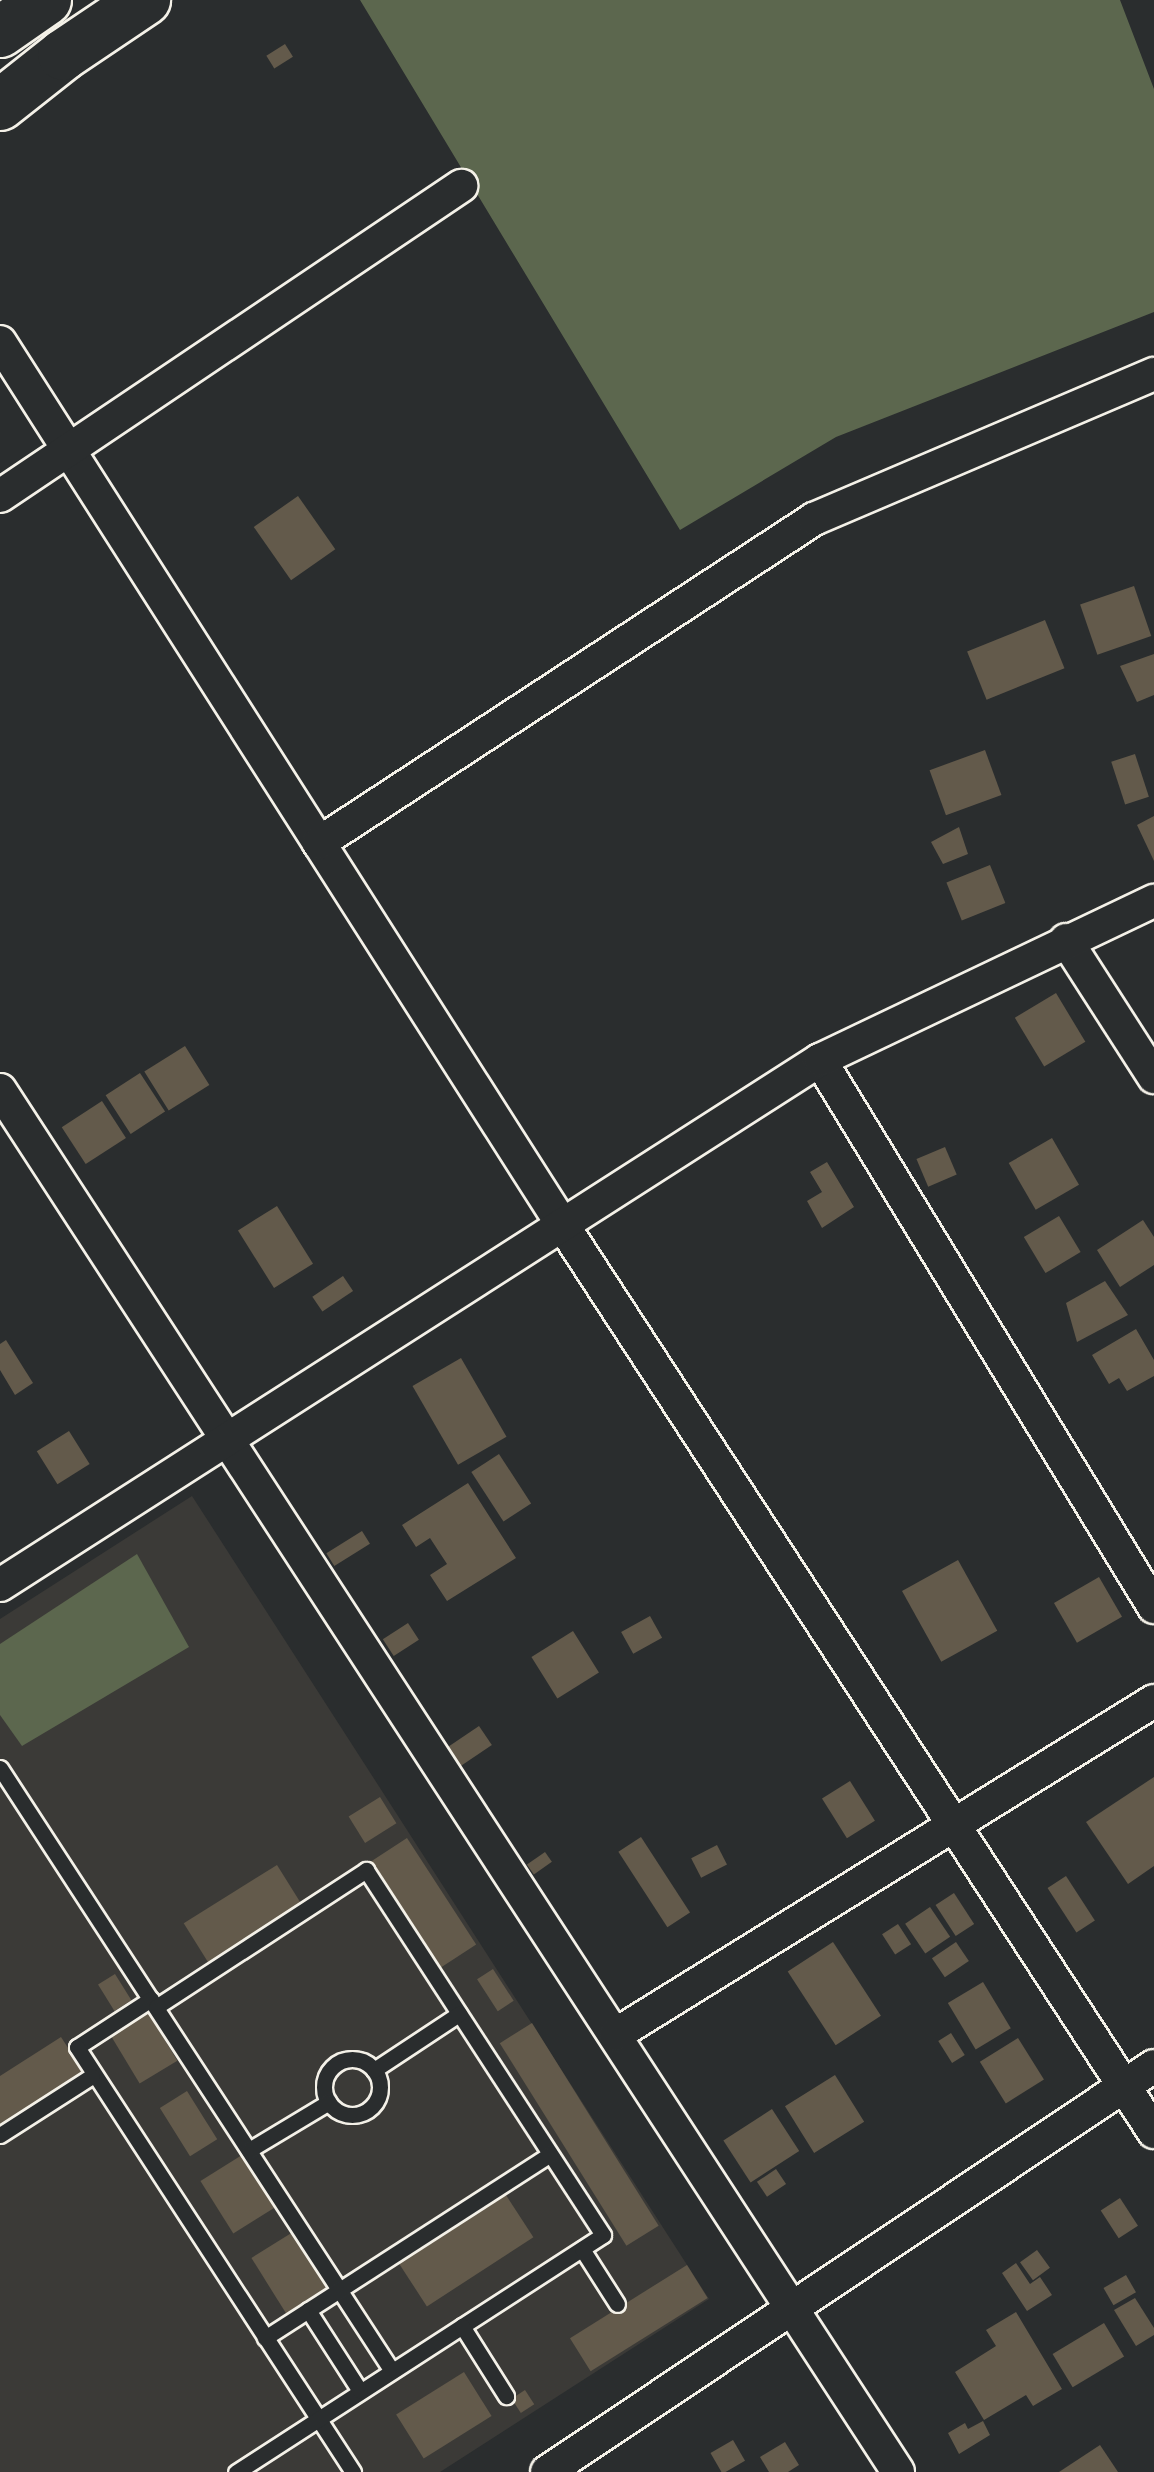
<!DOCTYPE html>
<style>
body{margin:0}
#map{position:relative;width:1154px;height:2472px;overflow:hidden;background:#2a2d2e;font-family:Kalam,sans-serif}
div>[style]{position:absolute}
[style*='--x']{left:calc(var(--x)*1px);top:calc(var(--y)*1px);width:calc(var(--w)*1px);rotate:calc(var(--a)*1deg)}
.built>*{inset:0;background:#3b3a37}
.green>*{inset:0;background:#5c674e}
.building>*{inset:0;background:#635a4b;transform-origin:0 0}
.roads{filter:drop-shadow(2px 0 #f4f1e8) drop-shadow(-2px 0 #f4f1e8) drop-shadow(0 2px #f4f1e8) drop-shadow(0 -2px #f4f1e8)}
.service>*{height:15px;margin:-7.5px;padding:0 7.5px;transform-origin:7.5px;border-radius:7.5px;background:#2a2d2e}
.service>.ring{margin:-7.5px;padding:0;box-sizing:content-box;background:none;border:15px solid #2a2d2e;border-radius:50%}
.minor>*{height:32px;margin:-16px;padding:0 16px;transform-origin:16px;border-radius:16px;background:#2a2d2e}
.primary>*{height:50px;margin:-25px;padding:0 25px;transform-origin:25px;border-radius:25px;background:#2a2d2e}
span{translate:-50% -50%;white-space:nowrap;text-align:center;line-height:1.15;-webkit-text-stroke:9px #2a2d2e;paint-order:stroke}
</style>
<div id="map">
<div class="built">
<i style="clip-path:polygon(192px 1496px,709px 2299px,440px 2472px,0 2472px,0 1619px)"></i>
</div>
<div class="green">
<i style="clip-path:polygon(360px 0,1120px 0,1154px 89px,1154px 312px,836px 437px,680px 530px)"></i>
<i style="clip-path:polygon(137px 1554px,189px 1647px,22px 1746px,0 1715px,0 1644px)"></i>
</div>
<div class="building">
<i style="left:285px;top:44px;width:15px;height:22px;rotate:58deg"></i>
<i style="left:298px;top:496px;width:65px;height:54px;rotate:55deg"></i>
<i style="left:1134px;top:586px;width:53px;height:57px;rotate:71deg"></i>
<i style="left:1045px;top:620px;width:52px;height:84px;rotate:68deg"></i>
<i style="clip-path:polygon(1154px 654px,1154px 695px,1137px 702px,1120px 666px)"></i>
<i style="left:985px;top:750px;width:48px;height:59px;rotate:70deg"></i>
<i style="left:1135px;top:754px;width:45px;height:25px;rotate:72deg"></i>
<i style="clip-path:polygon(1154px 816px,1154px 861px,1137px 825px)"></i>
<i style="clip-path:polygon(959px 827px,968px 854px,943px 864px,931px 842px)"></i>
<i style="left:990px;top:865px;width:41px;height:47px;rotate:68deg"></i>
<i style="left:1056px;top:993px;width:57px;height:48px;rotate:59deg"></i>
<i style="left:185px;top:1046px;width:46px;height:48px;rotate:58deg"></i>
<i style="left:140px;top:1073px;width:46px;height:41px;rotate:57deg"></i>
<i style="left:102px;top:1101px;width:44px;height:48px;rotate:57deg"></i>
<i style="left:1052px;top:1138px;width:54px;height:50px;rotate:60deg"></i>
<i style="left:945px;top:1147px;width:30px;height:31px;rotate:67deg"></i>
<i style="clip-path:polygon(827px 1162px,854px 1207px,822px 1228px,807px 1201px,822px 1192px,810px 1172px)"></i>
<i style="left:277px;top:1206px;width:68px;height:46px;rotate:58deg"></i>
<i style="left:1059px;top:1216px;width:42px;height:41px;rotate:59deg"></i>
<i style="clip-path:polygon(1143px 1220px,1154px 1237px,1154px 1265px,1120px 1287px,1097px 1250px)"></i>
<i style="left:343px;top:1276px;width:18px;height:37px;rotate:56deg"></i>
<i style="clip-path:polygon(1105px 1281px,1128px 1315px,1077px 1342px,1066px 1303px)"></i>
<i style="clip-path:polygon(1136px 1329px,1154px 1360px,1154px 1376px,1127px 1391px,1119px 1378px,1109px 1384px,1092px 1355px)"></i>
<i style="clip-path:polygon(6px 1340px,33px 1383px,15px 1395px,0 1370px,0 1344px)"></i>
<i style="left:461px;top:1358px;width:91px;height:56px;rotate:60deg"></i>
<i style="left:69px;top:1431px;width:39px;height:38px;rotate:58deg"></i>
<i style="left:499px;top:1454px;width:59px;height:33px;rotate:57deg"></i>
<i style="clip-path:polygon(468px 1483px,516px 1558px,447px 1601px,430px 1575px,447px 1564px,430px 1538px,416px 1547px,402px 1525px)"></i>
<i style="left:362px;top:1531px;width:15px;height:42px;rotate:58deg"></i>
<i style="left:958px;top:1560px;width:81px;height:64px;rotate:61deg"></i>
<i style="left:1099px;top:1577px;width:46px;height:52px;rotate:60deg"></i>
<i style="left:650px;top:1616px;width:25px;height:33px;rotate:61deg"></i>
<i style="left:408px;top:1623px;width:20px;height:30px;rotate:57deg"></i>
<i style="left:573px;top:1631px;width:49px;height:49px;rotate:58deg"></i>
<i style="left:479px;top:1726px;width:23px;height:42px;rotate:56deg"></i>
<i style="clip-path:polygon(1154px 1777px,1154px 1866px,1128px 1884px,1086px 1822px)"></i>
<i style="left:850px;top:1781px;width:47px;height:33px;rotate:58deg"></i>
<i style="left:380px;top:1797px;width:31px;height:37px;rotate:58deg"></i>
<i style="left:641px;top:1837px;width:90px;height:27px;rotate:57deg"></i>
<i style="left:407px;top:1838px;width:127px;height:43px;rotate:57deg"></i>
<i style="left:717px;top:1845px;width:22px;height:29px;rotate:63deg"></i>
<i style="left:545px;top:1852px;width:12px;height:22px;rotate:55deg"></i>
<i style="left:277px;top:1865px;width:49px;height:110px;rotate:58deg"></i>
<i style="left:1066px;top:1876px;width:53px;height:22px;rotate:57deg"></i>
<i style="left:954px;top:1893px;width:37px;height:22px;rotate:57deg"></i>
<i style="left:930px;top:1907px;width:36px;height:30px;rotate:56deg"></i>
<i style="left:898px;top:1924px;width:24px;height:19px;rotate:57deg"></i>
<i style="left:833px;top:1942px;width:88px;height:54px;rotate:57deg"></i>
<i style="left:956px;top:1942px;width:23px;height:29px;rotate:56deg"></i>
<i style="left:493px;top:1969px;width:38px;height:19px;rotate:57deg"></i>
<i style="left:115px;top:1974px;width:31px;height:20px;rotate:58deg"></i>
<i style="left:983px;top:1982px;width:54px;height:41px;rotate:59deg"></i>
<i style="left:148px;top:2012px;width:57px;height:44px;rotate:59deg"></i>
<i style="left:532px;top:2023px;width:239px;height:38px;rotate:58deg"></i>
<i style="left:951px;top:2033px;width:26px;height:15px;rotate:58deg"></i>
<i style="clip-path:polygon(61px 2037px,83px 2071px,0 2125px,0 2076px)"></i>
<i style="left:1018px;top:2038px;width:49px;height:45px;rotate:58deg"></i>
<i style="left:835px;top:2075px;width:55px;height:59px;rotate:58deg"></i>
<i style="left:187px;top:2091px;width:57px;height:32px;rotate:58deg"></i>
<i style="left:772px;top:2109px;width:50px;height:58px;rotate:57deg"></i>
<i style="left:242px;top:2155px;width:62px;height:49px;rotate:58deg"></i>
<i style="left:776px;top:2169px;width:18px;height:23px;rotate:56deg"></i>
<i style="left:504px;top:2192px;width:54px;height:127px;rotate:57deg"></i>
<i style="left:1120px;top:2198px;width:33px;height:23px;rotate:57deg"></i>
<i style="left:293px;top:2232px;width:67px;height:49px;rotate:58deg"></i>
<i style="left:1037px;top:2250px;width:22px;height:21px;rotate:54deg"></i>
<i style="clip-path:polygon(1016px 2263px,1030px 2284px,1040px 2277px,1052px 2295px,1027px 2311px,1002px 2273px)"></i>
<i style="left:687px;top:2265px;width:39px;height:138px;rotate:58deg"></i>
<i style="left:1126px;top:2275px;width:20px;height:26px;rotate:60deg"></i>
<i style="clip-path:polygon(1135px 2298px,1154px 2328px,1154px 2335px,1136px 2346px,1114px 2310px)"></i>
<i style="clip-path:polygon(1016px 2312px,1062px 2389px,1033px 2406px,1026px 2395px,984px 2420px,955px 2372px,996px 2346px,986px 2330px)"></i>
<i style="left:1104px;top:2323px;width:39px;height:60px;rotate:59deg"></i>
<i style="left:464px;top:2372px;width:52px;height:80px;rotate:58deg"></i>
<i style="left:525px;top:2390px;width:17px;height:16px;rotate:57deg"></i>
<i style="clip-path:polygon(983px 2421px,990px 2435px,959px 2454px,948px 2433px,965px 2423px,968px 2429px)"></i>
<i style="left:733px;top:2440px;width:24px;height:26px;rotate:60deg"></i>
<i style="clip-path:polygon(785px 2442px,799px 2465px,788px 2472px,769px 2472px,760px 2457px)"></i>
<i style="clip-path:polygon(1100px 2445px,1118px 2472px,1059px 2472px)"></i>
</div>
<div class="roads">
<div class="service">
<i style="--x:0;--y:1768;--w:719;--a:56.97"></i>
<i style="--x:151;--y:1999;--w:88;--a:147"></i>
<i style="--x:77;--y:2047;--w:507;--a:57"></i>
<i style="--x:156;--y:2007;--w:251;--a:-33.1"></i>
<i style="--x:366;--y:1870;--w:435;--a:57"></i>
<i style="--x:603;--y:2235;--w:437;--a:147.1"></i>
<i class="ring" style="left:324px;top:2059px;width:41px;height:41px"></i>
<i style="--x:374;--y:2070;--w:102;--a:-33.4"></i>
<i style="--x:0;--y:2135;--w:109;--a:-32.7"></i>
<i style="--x:249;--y:2150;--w:93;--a:-31"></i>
<i style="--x:582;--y:2249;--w:65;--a:57.5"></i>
<i style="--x:308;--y:2310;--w:96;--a:57.3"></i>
<i style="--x:462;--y:2326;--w:83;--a:57.8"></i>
<i style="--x:265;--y:2338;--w:339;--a:-32.8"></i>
</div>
<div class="minor">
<i style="--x:0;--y:342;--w:1046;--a:57.5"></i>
<i style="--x:562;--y:1224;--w:1084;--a:56.9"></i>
<i style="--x:0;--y:496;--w:556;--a:-33.92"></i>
<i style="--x:319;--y:843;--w:592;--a:-33.21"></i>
<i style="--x:814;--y:519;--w:370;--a:-23.1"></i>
<i style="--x:1066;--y:940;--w:163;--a:57.3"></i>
<i style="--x:820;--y:1060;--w:641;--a:58.59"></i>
<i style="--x:0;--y:1090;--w:1648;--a:56.98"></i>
<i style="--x:0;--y:1585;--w:974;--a:-32.63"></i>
<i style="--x:820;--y:1060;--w:370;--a:-25.5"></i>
<i style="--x:615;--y:2035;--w:634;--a:-31.79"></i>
<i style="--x:547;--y:2472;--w:730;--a:-33.78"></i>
</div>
<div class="primary">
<i style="--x:0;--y:32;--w:56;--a:-34.8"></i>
<i style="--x:0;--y:105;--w:80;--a:-38.4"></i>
<i style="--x:63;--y:55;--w:99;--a:-33.9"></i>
</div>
</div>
</div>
